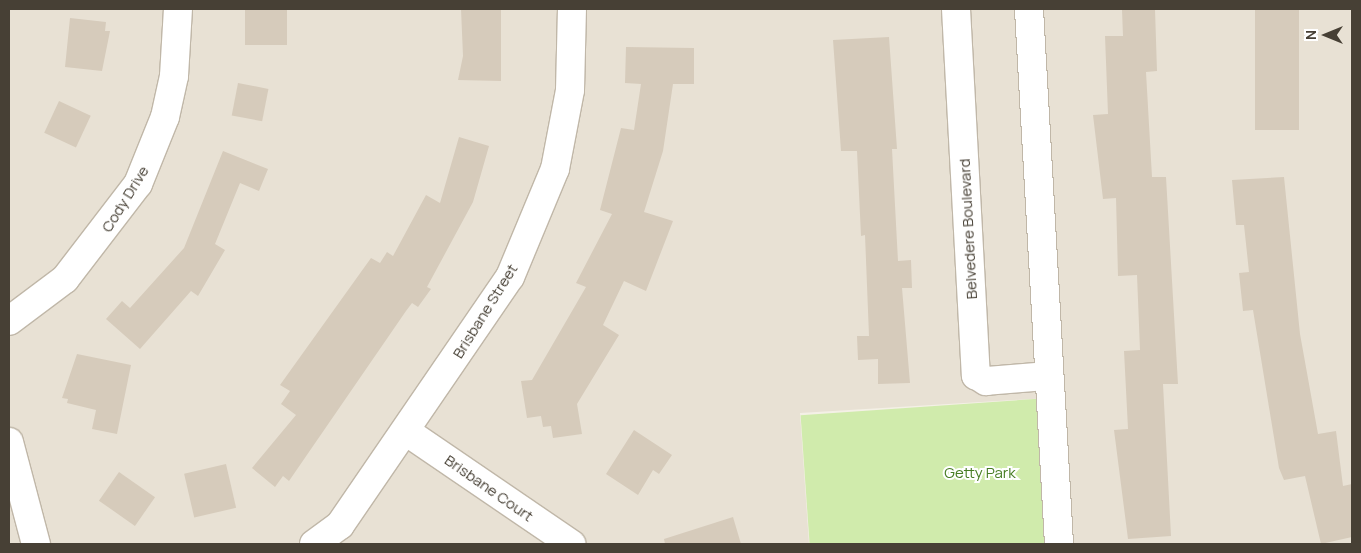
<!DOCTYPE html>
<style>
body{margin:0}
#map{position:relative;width:1361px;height:553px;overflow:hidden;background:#f4f0e6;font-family:Manrope,sans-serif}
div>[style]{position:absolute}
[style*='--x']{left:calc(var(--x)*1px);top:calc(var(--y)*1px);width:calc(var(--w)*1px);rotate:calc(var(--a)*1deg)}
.residential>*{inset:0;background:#e8e1d4}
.green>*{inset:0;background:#d0ebac;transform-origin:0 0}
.building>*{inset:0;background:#d6cbbb;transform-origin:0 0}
.roads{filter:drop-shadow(1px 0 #c0b7a8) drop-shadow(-1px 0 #c0b7a8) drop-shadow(0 1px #c0b7a8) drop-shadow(0 -1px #c0b7a8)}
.minor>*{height:28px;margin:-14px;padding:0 14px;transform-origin:14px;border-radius:14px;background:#fff}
span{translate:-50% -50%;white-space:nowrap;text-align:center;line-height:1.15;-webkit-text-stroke:4px #fff;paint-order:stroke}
.street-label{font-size:15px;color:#474035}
.park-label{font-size:15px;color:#477d24}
.frame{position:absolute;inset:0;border:10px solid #474035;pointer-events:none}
.north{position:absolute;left:1301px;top:10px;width:50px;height:50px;-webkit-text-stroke:4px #fff;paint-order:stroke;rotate:270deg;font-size:14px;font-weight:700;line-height:20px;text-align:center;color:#474035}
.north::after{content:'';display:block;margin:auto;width:18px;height:22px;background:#474035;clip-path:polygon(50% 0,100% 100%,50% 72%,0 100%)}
</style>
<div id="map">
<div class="residential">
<i style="clip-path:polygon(9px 9px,1352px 9px,1352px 544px,1074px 544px,1065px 397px,800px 413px,809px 544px,9px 544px)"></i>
</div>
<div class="green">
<i style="left:1049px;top:398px;width:146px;height:249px;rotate:86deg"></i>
</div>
<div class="building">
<i style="left:245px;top:9px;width:42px;height:36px"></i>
<i style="clip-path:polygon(461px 9px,501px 9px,501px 81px,458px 80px,463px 56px)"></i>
<i style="clip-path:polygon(1155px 9px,1157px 71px,1146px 72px,1152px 177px,1166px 177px,1178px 384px,1163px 384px,1171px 536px,1128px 539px,1114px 430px,1128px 429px,1124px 351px,1140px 350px,1137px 275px,1118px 276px,1116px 198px,1103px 199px,1093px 115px,1108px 114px,1105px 36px,1123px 36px,1122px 10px)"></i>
<i style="left:1255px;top:9px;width:44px;height:121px"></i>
<i style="clip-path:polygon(70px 18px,106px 22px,105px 31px,110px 31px,102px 71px,65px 67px)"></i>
<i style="clip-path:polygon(889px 37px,897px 149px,892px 149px,898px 261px,911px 260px,912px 288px,902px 288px,910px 383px,878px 384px,878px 359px,858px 360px,857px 336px,869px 336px,865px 235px,861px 236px,857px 151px,841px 151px,833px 40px)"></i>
<i style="clip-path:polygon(626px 47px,694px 48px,694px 84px,673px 84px,663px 151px,644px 212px,673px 221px,646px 291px,624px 281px,603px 325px,619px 335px,577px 404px,582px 434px,553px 438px,551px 426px,543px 427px,541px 416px,527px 418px,521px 381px,532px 380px,586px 287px,576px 283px,612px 214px,600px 210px,621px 128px,634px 130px,641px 84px,625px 83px)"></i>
<i style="left:238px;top:83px;width:31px;height:33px;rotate:11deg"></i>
<i style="left:59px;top:101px;width:35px;height:35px;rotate:25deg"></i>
<i style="clip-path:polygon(459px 137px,489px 146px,473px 202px,427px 287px,431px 289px,418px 307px,412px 303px,406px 311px,289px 481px,283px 476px,275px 487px,252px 468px,296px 415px,281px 404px,290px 391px,280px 385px,371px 258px,380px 263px,387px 252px,393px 256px,426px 195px,440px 203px)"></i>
<i style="clip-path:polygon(223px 151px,268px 169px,259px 191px,240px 183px,215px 244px,225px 250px,198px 296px,191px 291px,140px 349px,106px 319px,122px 301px,130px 308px,184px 248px)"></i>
<i style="clip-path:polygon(1284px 177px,1300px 334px,1318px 434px,1336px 431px,1343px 486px,1352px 484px,1352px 537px,1321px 544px,1305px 476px,1284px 480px,1279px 468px,1253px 310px,1243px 311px,1239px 273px,1249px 272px,1244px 225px,1236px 225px,1232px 180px)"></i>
<i style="clip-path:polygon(77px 354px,131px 365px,117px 434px,92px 429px,96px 410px,67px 403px,68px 399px,62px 398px)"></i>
<i style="clip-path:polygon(634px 430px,672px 455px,659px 474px,653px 470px,638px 495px,606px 474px)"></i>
<i style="left:226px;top:464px;width:45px;height:43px;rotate:77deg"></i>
<i style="left:119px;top:472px;width:44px;height:35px;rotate:35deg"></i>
<i style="clip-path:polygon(733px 517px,741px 544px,665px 544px,664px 539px)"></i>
</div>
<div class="roads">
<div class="minor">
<i style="--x:956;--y:9;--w:367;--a:86.9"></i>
<i style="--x:976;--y:375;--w:12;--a:31"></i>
<i style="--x:986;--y:381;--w:61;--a:-4.7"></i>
<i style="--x:1029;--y:9;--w:536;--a:86.79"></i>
<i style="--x:9;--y:321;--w:70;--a:-36.9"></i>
<i style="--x:65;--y:279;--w:120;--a:-52.5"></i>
<i style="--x:138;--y:184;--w:72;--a:-68.1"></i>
<i style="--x:165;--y:117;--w:42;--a:-77.6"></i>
<i style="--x:174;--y:76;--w:67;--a:-86.6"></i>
<i style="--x:407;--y:432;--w:199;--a:34.3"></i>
<i style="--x:9;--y:442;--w:106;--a:75.2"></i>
<i style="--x:314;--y:544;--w:32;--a:-36"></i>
<i style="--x:340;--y:525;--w:301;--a:-55.6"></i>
<i style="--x:510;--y:277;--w:117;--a:-67.4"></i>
<i style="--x:555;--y:169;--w:80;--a:-79.2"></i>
<i style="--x:570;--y:90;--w:81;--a:-88.6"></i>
</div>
</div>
<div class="street-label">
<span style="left:125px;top:199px;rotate:-58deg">Cody Drive</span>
<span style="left:968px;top:229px;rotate:-93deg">Belvedere Boulevard</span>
<span style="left:485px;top:311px;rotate:-58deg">Brisbane Street</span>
<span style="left:489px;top:488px;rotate:35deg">Brisbane Court</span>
</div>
<div class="park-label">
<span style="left:980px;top:473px">Getty Park</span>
</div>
<div class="frame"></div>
<div class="north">N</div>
</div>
